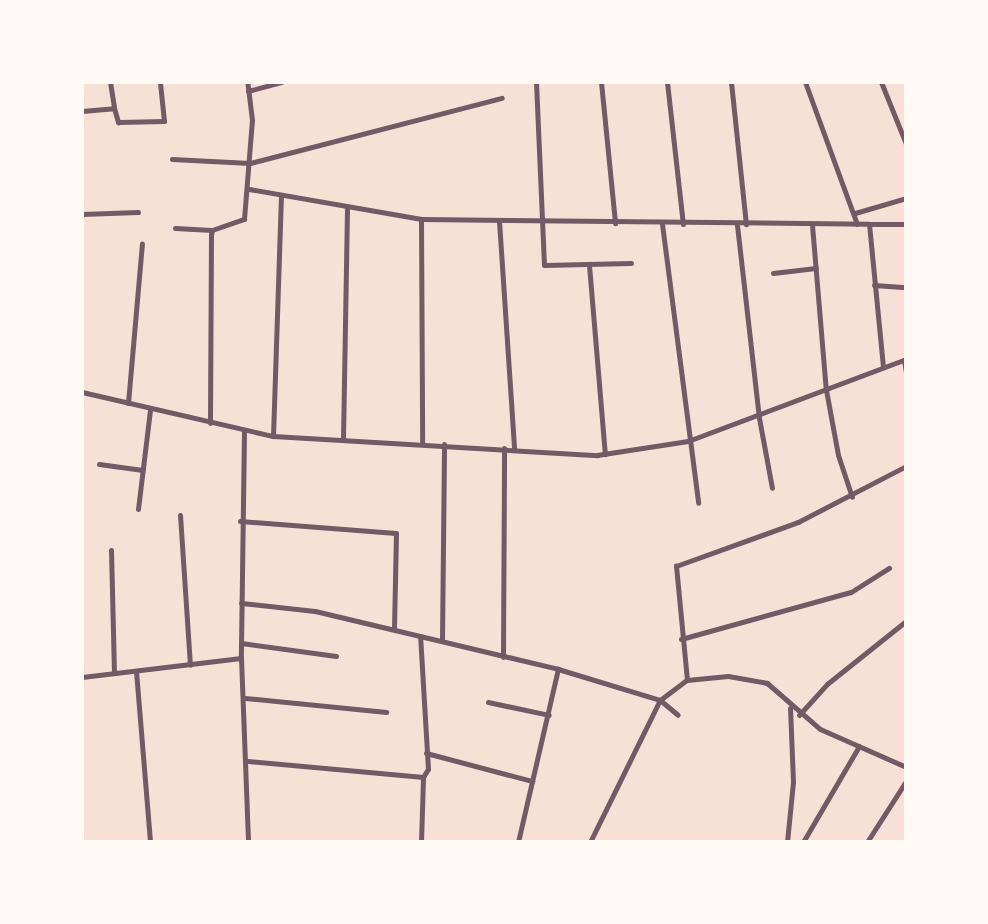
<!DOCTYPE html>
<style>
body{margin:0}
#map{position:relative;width:988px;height:924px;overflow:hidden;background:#f7e1d7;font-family:Merriweather,serif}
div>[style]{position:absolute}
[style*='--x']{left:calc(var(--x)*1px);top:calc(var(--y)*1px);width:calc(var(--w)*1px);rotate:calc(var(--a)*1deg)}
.minor>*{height:5px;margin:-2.5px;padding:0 2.5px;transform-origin:2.5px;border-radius:2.5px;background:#755966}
span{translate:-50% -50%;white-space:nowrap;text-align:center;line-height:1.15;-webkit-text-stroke:8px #fffaf5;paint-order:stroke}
.frame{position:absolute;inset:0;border:84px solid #fffaf5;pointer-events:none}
</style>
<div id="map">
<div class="minor">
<i style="--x:110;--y:82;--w:26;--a:81"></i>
<i style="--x:536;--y:82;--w:183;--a:87.5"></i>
<i style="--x:544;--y:265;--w:87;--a:-1.3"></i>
<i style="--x:601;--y:82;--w:142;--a:84.3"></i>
<i style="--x:667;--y:82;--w:143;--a:83.6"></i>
<i style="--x:731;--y:82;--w:143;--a:84"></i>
<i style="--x:805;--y:82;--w:151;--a:69.9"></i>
<i style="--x:881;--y:82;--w:67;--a:68"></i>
<i style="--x:248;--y:91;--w:35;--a:-15"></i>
<i style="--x:82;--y:111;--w:32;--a:-5"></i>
<i style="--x:114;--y:108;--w:15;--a:74"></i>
<i style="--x:118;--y:122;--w:46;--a:-1.2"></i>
<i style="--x:164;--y:121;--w:39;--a:-96"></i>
<i style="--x:172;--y:159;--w:78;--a:2.9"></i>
<i style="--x:250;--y:163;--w:260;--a:-14.5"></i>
<i style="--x:249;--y:189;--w:175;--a:9.9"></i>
<i style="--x:421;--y:219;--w:448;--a:0.6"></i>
<i style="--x:869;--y:224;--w:144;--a:84.4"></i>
<i style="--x:855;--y:213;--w:53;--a:-16.4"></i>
<i style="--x:82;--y:214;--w:56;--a:-2"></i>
<i style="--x:421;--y:219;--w:223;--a:89.7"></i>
<i style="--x:499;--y:221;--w:228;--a:86.2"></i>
<i style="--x:662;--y:224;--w:281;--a:82.6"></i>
<i style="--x:869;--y:224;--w:37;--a:0"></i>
<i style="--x:737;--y:225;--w:194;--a:83.5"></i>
<i style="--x:759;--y:418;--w:71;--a:79.5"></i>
<i style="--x:812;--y:225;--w:166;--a:85.2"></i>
<i style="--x:826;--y:390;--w:66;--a:79.5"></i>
<i style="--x:838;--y:455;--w:44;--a:71.6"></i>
<i style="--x:175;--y:228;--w:37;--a:3"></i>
<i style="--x:589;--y:265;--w:190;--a:85.2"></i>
<i style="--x:773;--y:273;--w:43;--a:-6.6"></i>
<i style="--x:874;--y:285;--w:32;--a:4"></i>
<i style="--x:904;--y:360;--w:13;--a:81"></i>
<i style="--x:82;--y:392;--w:196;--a:13"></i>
<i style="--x:273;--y:436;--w:325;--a:3.4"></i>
<i style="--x:597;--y:455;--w:92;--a:-8.7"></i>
<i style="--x:688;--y:441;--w:233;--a:-20.6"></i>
<i style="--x:128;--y:403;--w:160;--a:-85"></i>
<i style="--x:210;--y:423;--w:188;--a:-89.7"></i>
<i style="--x:211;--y:235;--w:5;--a:-79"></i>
<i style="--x:212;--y:230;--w:34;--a:-19"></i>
<i style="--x:244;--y:219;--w:99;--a:-85.4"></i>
<i style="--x:252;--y:120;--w:38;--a:-97"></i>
<i style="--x:244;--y:432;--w:226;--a:90.8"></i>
<i style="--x:241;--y:658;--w:184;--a:87.8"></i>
<i style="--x:273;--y:436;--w:240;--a:-88.1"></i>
<i style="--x:343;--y:439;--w:231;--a:-89"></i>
<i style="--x:99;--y:464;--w:44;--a:7.8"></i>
<i style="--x:138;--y:509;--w:100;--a:-83.1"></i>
<i style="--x:180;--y:515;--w:150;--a:86.2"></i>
<i style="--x:240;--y:521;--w:156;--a:4.4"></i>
<i style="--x:396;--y:533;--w:96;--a:91.2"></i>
<i style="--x:111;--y:550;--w:123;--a:88.6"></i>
<i style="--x:241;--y:603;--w:74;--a:6.2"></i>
<i style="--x:315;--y:611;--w:250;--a:13.4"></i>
<i style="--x:558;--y:669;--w:107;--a:16.9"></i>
<i style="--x:660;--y:700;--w:23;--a:40"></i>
<i style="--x:681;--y:639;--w:176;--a:-15.5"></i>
<i style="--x:851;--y:592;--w:45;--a:-32.3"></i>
<i style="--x:442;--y:641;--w:197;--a:-89.4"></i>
<i style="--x:241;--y:643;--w:96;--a:7.8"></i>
<i style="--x:503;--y:657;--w:209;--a:-89.7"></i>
<i style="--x:136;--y:671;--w:172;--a:85.3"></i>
<i style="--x:82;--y:677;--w:160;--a:-6.8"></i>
<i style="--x:687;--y:680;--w:41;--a:-5.6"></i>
<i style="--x:728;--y:676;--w:40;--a:10"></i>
<i style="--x:767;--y:683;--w:70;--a:41"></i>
<i style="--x:820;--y:729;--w:94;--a:23.8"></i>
<i style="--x:245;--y:698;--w:142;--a:5.7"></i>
<i style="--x:488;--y:702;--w:62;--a:12"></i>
<i style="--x:799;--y:715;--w:42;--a:-47.9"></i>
<i style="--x:827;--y:684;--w:101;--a:-38.6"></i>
<i style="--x:426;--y:753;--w:110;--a:14.8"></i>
<i style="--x:248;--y:761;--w:176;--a:5.2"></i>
<i style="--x:423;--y:777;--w:9;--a:-58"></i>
<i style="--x:428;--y:769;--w:133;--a:-93.4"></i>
<i style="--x:421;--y:842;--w:65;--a:-88.2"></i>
<i style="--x:518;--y:842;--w:178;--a:-77"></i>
<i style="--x:590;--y:842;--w:158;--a:-63.8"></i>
<i style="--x:660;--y:700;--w:34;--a:-37"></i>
<i style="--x:687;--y:680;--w:115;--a:-95.5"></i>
<i style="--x:676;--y:566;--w:130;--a:-19.8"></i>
<i style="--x:798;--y:522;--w:122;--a:-27.4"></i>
<i style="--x:787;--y:842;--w:60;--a:-84.3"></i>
<i style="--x:793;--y:782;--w:74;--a:-92.3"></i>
<i style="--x:803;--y:842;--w:111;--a:-59.7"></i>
<i style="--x:867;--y:842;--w:72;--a:-57.4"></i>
</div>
<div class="frame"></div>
</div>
